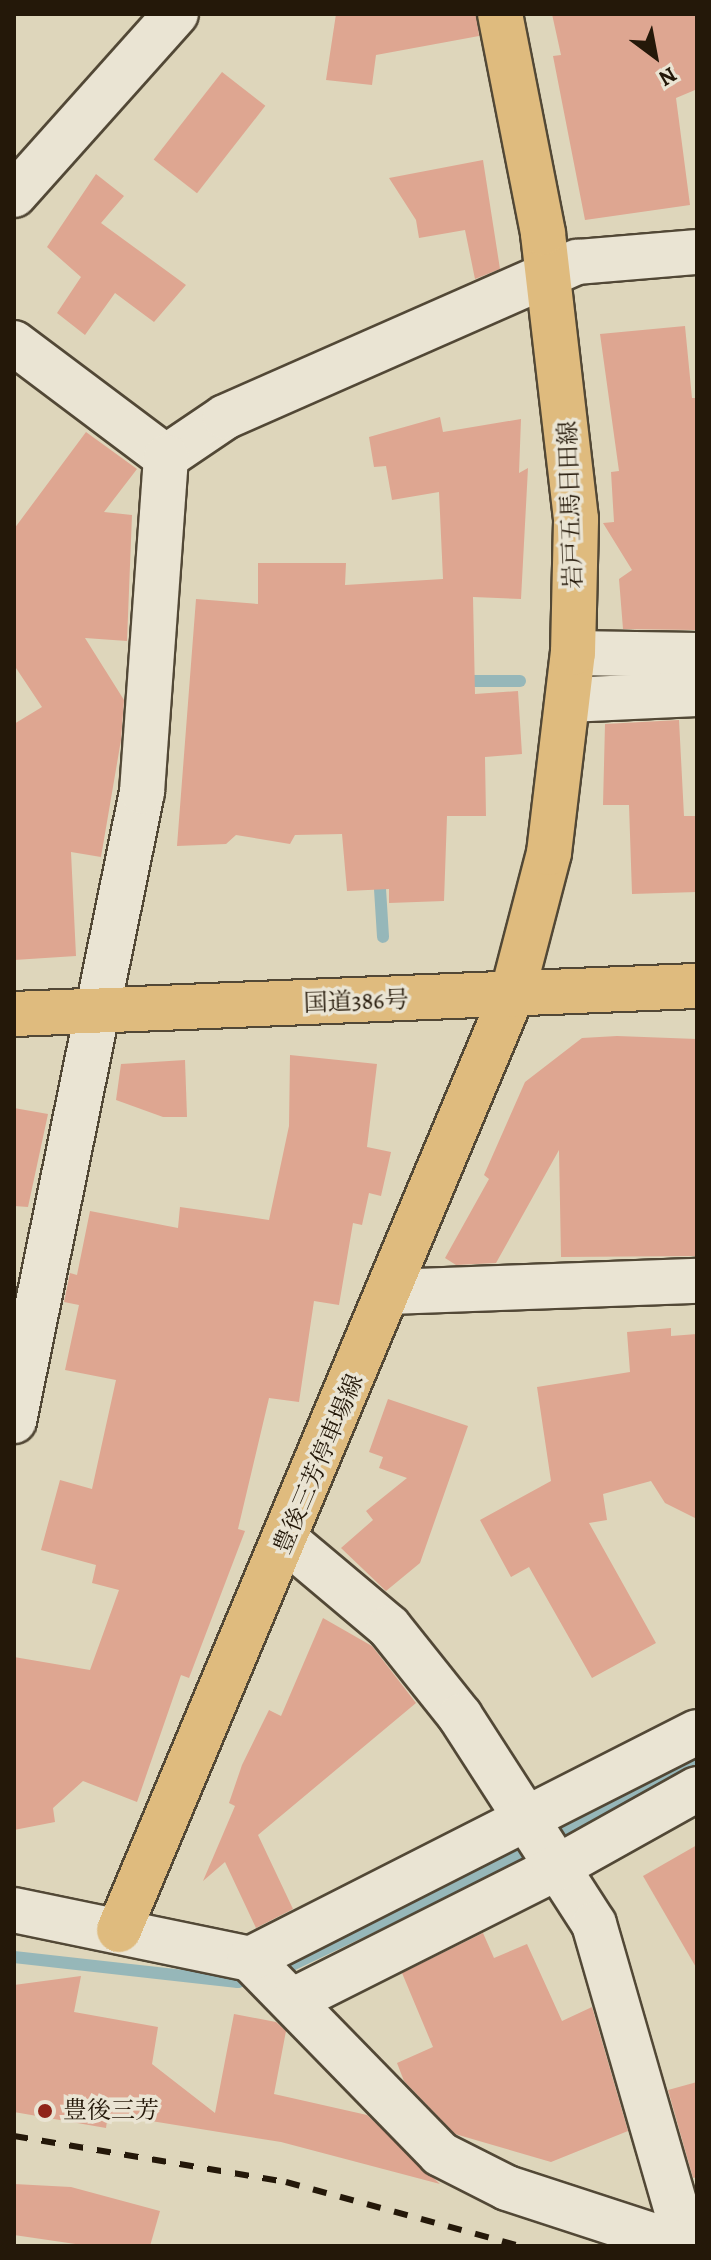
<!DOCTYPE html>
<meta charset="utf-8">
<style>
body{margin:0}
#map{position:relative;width:711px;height:2260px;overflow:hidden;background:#ded6bb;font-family:Alegreya,"Noto Serif JP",serif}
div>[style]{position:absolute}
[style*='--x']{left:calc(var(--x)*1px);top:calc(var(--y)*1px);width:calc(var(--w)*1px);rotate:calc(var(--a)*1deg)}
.stream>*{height:12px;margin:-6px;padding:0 6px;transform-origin:6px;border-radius:6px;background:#96b7b9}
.building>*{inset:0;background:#dea691;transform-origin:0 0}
.roads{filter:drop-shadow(2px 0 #524836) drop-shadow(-2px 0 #524836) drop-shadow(0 2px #524836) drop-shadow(0 -2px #524836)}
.minor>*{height:44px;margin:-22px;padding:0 22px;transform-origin:22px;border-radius:22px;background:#eae4d3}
.major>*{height:44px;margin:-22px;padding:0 22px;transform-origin:22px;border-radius:22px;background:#dfbb7e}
.highway>*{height:44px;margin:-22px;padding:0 22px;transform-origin:22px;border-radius:22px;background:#dfbb7e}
.rail>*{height:6px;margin-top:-3px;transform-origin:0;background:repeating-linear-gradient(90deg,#241809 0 14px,transparent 0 28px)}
.dots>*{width:22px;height:22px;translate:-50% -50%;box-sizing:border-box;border:4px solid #eae4d3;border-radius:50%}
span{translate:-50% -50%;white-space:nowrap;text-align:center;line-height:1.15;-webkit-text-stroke:7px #eae4d3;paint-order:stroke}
.street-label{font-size:24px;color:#241809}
.poi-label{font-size:24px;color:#241809}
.left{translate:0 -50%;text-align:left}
.frame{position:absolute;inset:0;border:16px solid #241809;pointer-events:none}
.north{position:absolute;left:615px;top:16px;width:80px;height:80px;-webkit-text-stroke:6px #eae4d3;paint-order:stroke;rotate:148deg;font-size:22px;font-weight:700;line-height:32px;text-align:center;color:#241809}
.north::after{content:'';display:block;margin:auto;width:28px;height:36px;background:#241809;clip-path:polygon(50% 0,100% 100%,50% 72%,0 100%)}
</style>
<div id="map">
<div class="stream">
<i style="--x:461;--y:681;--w:59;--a:0"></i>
<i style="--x:379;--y:873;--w:64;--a:86.4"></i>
<i style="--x:14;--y:1957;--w:225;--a:6.4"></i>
<i style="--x:238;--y:1982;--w:20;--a:-15"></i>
<i style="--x:275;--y:1973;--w:266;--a:-25.6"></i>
<i style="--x:515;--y:1858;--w:205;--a:-27.6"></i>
</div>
<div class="building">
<i style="clip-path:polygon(336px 14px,476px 14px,479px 36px,376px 55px,372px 85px,326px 80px)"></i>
<i style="clip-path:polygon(552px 14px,696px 14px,695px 90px,676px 98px,690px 205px,585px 220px,553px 56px,561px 55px)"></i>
<i style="left:222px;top:72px;width:55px;height:111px;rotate:38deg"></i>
<i style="clip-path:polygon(483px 160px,500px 269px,475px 279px,465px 230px,419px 238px,416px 220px,389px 178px)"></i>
<i style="clip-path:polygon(96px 174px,124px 196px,101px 223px,186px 285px,154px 322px,115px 293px,85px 335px,57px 313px,81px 277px,47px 247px)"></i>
<i style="clip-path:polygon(685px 326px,692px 398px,697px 398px,697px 630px,623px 629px,619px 579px,632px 570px,603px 523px,614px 522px,611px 472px,619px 471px,600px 334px)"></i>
<i style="clip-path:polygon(440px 417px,443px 432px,521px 419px,519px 473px,528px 468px,521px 599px,473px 597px,475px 694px,518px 691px,522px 754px,485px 757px,486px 816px,447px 816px,444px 901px,389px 903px,389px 889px,347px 891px,342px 834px,295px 835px,290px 844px,236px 835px,226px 844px,177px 846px,196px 599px,258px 604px,258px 563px,346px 563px,345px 585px,443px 579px,439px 492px,392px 500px,386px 466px,374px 467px,369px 437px)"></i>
<i style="clip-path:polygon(86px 432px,137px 469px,104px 512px,132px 515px,127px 641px,85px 638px,124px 700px,121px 740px,101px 857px,71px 852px,76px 956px,14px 960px,14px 724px,42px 707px,14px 665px,14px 529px)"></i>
<i style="clip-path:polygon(679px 720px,684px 816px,697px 816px,697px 892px,632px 894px,629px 805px,603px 805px,605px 724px)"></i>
<i style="clip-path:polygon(617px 1036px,697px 1039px,697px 1256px,561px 1257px,559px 1150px,496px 1263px,456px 1265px,445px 1258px,489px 1179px,484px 1175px,525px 1082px,582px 1038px)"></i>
<i style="clip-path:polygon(290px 1055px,377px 1064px,367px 1147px,391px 1152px,381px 1196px,369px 1193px,362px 1225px,353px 1223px,339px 1305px,314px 1301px,299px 1402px,269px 1398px,238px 1529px,245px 1531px,189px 1678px,181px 1675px,137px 1802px,83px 1781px,53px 1808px,55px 1822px,14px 1830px,14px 1657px,90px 1670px,119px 1590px,92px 1583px,96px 1565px,41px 1550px,60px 1480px,92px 1489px,116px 1380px,65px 1370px,79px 1305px,64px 1302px,70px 1273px,77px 1275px,90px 1211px,178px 1228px,180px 1207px,269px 1220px,289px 1126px)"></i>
<i style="clip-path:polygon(185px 1060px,187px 1117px,163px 1117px,116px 1100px,121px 1064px)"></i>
<i style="clip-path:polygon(14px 1108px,48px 1114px,28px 1207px,14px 1206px)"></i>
<i style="clip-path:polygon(671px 1328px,671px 1336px,697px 1334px,697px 1519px,665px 1503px,651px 1481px,603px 1494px,607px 1520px,589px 1523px,656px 1643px,592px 1678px,529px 1567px,511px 1577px,480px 1520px,551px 1481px,537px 1387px,630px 1372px,627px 1332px)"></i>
<i style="clip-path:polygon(388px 1399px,468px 1426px,420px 1563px,386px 1591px,341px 1548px,373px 1520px,366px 1511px,407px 1478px,379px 1468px,383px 1457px,369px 1452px)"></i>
<i style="clip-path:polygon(323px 1618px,372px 1646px,416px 1703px,258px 1835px,293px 1909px,256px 1928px,225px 1862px,203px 1881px,235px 1806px,229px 1803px,242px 1765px,269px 1710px,281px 1716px)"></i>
<i style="clip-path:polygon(697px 1845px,697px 1969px,643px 1876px)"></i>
<i style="clip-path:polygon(483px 1933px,494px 1958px,527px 1944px,562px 2021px,592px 2007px,628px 2131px,551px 2162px,455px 2134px,404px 2081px,397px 2063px,433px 2047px,402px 1973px)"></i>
<i style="clip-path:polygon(81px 1976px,74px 2012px,158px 2027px,152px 2064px,215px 2113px,234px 2014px,276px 2022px,286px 2031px,274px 2094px,367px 2115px,440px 2184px,281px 2142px,108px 2114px,106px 2128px,14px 2112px,14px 1985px)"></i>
<i style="clip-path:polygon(697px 2082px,697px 2177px,693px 2178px,668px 2090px)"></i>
<i style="clip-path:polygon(14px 2184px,71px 2187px,160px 2211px,150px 2246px,89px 2246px,14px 2235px)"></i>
</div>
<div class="roads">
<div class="minor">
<i style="--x:14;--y:195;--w:243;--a:-48.2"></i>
<i style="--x:14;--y:343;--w:190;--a:36.9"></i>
<i style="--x:166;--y:457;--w:71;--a:-34.1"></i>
<i style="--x:225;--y:417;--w:385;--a:-23.8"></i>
<i style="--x:577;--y:262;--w:120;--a:-4.8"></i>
<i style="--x:573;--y:653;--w:124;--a:0.9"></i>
<i style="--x:568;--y:700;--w:129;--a:-2.7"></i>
<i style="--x:391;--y:1292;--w:306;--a:-2.1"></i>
<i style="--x:14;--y:1421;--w:642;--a:-78.5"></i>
<i style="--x:142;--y:792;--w:336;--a:-85.9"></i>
<i style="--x:287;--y:1541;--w:133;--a:40.1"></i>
<i style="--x:389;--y:1627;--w:114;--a:51.4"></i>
<i style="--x:460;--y:1716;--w:247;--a:57.2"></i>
<i style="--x:594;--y:1924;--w:335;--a:73.9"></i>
<i style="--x:14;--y:1910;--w:241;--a:11.7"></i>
<i style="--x:250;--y:1959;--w:272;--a:45.7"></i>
<i style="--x:440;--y:2154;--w:75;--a:26.9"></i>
<i style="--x:507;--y:2188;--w:186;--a:18.1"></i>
<i style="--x:250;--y:1959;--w:501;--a:-26.92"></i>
<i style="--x:294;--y:2000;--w:291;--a:-26.7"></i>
<i style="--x:554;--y:1869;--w:164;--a:-29.2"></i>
</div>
<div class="major">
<i style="--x:119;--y:1930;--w:1014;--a:-67.2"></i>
<i style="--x:512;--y:995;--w:147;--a:-75.4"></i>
<i style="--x:549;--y:853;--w:201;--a:-83.2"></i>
<i style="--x:573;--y:653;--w:134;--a:-88.7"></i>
<i style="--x:576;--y:519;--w:288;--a:-96.6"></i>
<i style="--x:543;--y:233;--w:223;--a:-101.1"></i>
</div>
<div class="highway">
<i style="--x:14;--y:1014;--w:684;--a:-2.35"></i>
</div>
</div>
<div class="rail">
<i style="--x:14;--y:2136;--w:276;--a:9.6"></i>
<i style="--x:286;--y:2182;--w:243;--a:15.3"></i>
</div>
<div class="dots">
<i style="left:45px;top:2111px;background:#8f2418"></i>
</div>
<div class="street-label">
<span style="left:571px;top:505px;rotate:-92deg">岩戸五馬日田線</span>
<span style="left:356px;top:1002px;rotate:-2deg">国道386号</span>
<span style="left:319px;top:1464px;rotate:-67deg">豊後三芳停車場線</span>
</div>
<div class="poi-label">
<span class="left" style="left:63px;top:2111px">豊後三芳</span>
</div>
<div class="frame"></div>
<div class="north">N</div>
</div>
